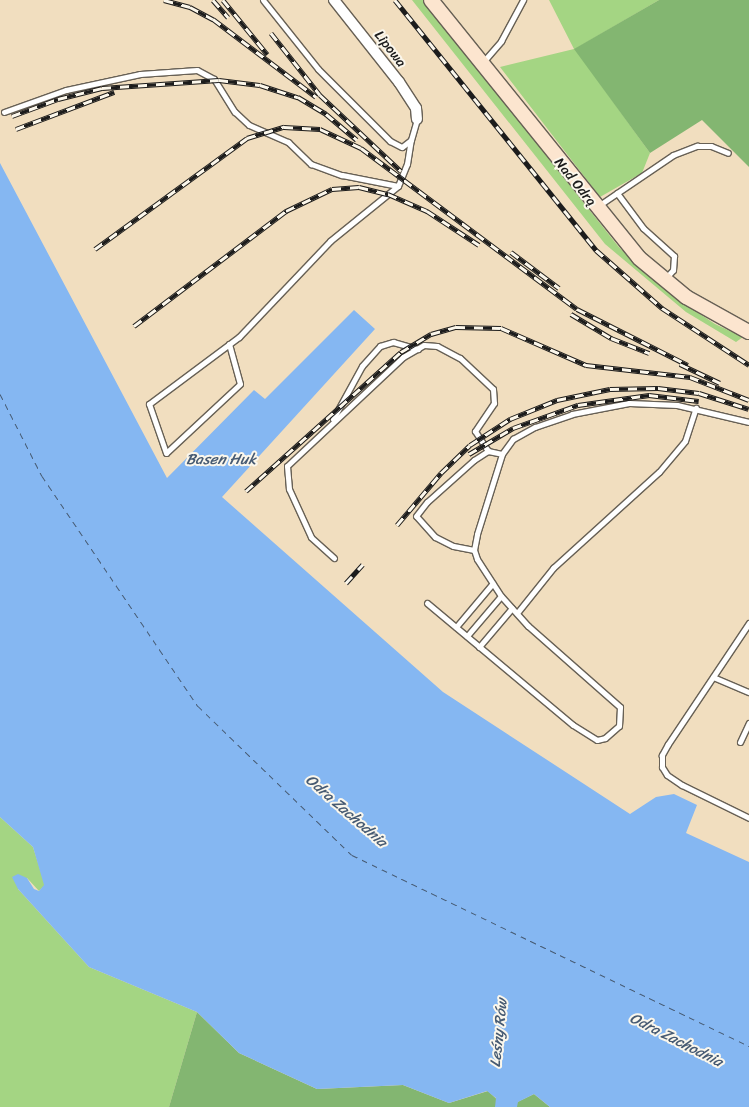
<!DOCTYPE html>
<meta charset="utf-8">
<style>
body{margin:0}
#map{position:relative;width:749px;height:1107px;overflow:hidden;background:#f1debf;font-family:Sriracha,sans-serif}
div>[style]{position:absolute}
[style*='--x']{left:calc(var(--x)*1px);top:calc(var(--y)*1px);width:calc(var(--w)*1px);rotate:calc(var(--a)*1deg)}
.green>*{inset:0;background:#a4d583}
.forest>*{inset:0;background:#83b671}
.water>*{inset:0;background:#85b7f2}
.ferry>*{height:1px;margin-top:-0.5px;transform-origin:0;background:repeating-linear-gradient(90deg,#465a72 0 6px,transparent 0 11px)}
.roads{filter:drop-shadow(1px 0 #676055) drop-shadow(-1px 0 #676055) drop-shadow(0 1px #676055) drop-shadow(0 -1px #676055)}
.lane>*{height:5px;margin:-2.5px;padding:0 2.5px;transform-origin:2.5px;border-radius:2.5px;background:#fff}
.street>*{height:10px;margin:-5px;padding:0 5px;transform-origin:5px;border-radius:5px;background:#fff}
.secondary>*{height:14px;margin:-7px;padding:0 7px;transform-origin:7px;border-radius:7px;background:#fce5cf}
.rail>*{height:5px;margin-top:-2.5px;transform-origin:0;background:repeating-linear-gradient(90deg,#fbf7ec 0 9px,#1c1c1c 0 18px);box-sizing:border-box;border-block:1px solid #1c1c1c}
span{translate:-50% -50%;white-space:nowrap;text-align:center;line-height:1.15;-webkit-text-stroke:4px #fbf7ec;paint-order:stroke}
.street-label{font-size:14px;color:#1c1c1c}
.water-label{font-size:15px;color:#465a72;font-style:italic}
</style>
<div id="map">
<div class="green">
<i style="clip-path:polygon(412px 0,423px 0,618px 246px,641px 270px,676px 298px,715px 324px,743px 337px,736px 342px,686px 312px,605px 244px)"></i>
<i style="clip-path:polygon(549px 0,659px 0,575px 49px,650px 153px,642px 173px,600px 197px,500px 67px,574px 49px)"></i>
<i style="clip-path:polygon(0 817px,33px 847px,45px 885px,39px 891px,27px 878px,18px 889px,89px 967px,197px 1012px,169px 1107px,0 1107px)"></i>
</div>
<div class="forest">
<i style="clip-path:polygon(659px 0,749px 0,749px 167px,702px 120px,650px 153px,574px 49px)"></i>
<i style="clip-path:polygon(197px 1012px,239px 1053px,317px 1089px,403px 1085px,449px 1103px,488px 1091px,505px 1107px,169px 1107px)"></i>
<i style="clip-path:polygon(534px 1094px,550px 1107px,507px 1107px)"></i>
</div>
<div class="water">
<i style="clip-path:polygon(0 163px,167px 478px,254px 390px,265px 399px,354px 310px,375px 329px,222px 497px,443px 692px,630px 814px,656px 797px,674px 794px,697px 805px,686px 833px,749px 862px,749px 1107px,550px 1107px,534px 1094px,518px 1102px,517px 1107px,495px 1107px,496px 1098px,487px 1091px,449px 1103px,403px 1085px,317px 1089px,239px 1053px,197px 1012px,89px 967px,18px 889px,12px 877px,18px 874px,27px 878px,34px 889px,39px 891px,44px 885px,33px 847px,0 817px)"></i>
</div>
<div class="ferry">
<i style="--x:0;--y:394;--w:92;--a:62.9"></i>
<i style="--x:42;--y:476;--w:278;--a:55.9"></i>
<i style="--x:198;--y:706;--w:214;--a:44.1"></i>
<i style="--x:352;--y:855;--w:441;--a:25.7"></i>
</div>
<div class="roads">
<div class="lane">
<i style="--x:263;--y:0;--w:88;--a:51.4"></i>
<i style="--x:318;--y:69;--w:102;--a:45"></i>
<i style="--x:390;--y:141;--w:13;--a:27"></i>
<i style="--x:402;--y:147;--w:11;--a:-38"></i>
<i style="--x:411;--y:140;--w:22;--a:-74"></i>
<i style="--x:483;--y:62;--w:28;--a:-49"></i>
<i style="--x:501;--y:41;--w:47;--a:-61.8"></i>
<i style="--x:4;--y:112;--w:66;--a:-19.5"></i>
<i style="--x:66;--y:90;--w:76;--a:-12.2"></i>
<i style="--x:140;--y:74;--w:57;--a:-4"></i>
<i style="--x:197;--y:70;--w:19;--a:28"></i>
<i style="--x:214;--y:79;--w:39;--a:58"></i>
<i style="--x:235;--y:112;--w:19;--a:43"></i>
<i style="--x:249;--y:125;--w:43;--a:23.6"></i>
<i style="--x:288;--y:142;--w:32;--a:44"></i>
<i style="--x:311;--y:164;--w:33;--a:20"></i>
<i style="--x:342;--y:175;--w:57;--a:11.1"></i>
<i style="--x:617;--y:193;--w:44;--a:53.4"></i>
<i style="--x:643;--y:228;--w:42;--a:42.1"></i>
<i style="--x:674;--y:256;--w:14;--a:94"></i>
<i style="--x:673;--y:270;--w:12;--a:132"></i>
<i style="--x:598;--y:206;--w:91;--a:-34.2"></i>
<i style="--x:673;--y:155;--w:26;--a:-21"></i>
<i style="--x:697;--y:146;--w:14;--a:0"></i>
<i style="--x:711;--y:146;--w:18;--a:22"></i>
<i style="--x:229;--y:344;--w:41;--a:74.6"></i>
<i style="--x:240;--y:384;--w:101;--a:137"></i>
<i style="--x:166;--y:453;--w:52;--a:-109.1"></i>
<i style="--x:149;--y:404;--w:112;--a:-36.7"></i>
<i style="--x:239;--y:337;--w:132;--a:-46.5"></i>
<i style="--x:330;--y:241;--w:87;--a:-39"></i>
<i style="--x:398;--y:186;--w:24;--a:-68"></i>
<i style="--x:407;--y:164;--w:24;--a:-81"></i>
<i style="--x:333;--y:419;--w:60;--a:-61.3"></i>
<i style="--x:362;--y:366;--w:27;--a:-48"></i>
<i style="--x:380;--y:346;--w:14;--a:-17"></i>
<i style="--x:393;--y:342;--w:26;--a:16"></i>
<i style="--x:474;--y:550;--w:21;--a:-169"></i>
<i style="--x:453;--y:546;--w:20;--a:-153"></i>
<i style="--x:435;--y:537;--w:28;--a:-132"></i>
<i style="--x:416;--y:516;--w:18;--a:-52"></i>
<i style="--x:427;--y:502;--w:63;--a:-41.8"></i>
<i style="--x:474;--y:460;--w:17;--a:-33"></i>
<i style="--x:488;--y:451;--w:14;--a:12"></i>
<i style="--x:334;--y:558;--w:31;--a:-138"></i>
<i style="--x:311;--y:537;--w:53;--a:-114.6"></i>
<i style="--x:289;--y:489;--w:23;--a:-95"></i>
<i style="--x:287;--y:466;--w:159;--a:-43.2"></i>
<i style="--x:403;--y:357;--w:24;--a:-30"></i>
<i style="--x:424;--y:345;--w:13;--a:4"></i>
<i style="--x:437;--y:346;--w:26;--a:28"></i>
<i style="--x:460;--y:358;--w:45;--a:43.2"></i>
<i style="--x:493;--y:389;--w:14;--a:86"></i>
<i style="--x:494;--y:403;--w:34;--a:124"></i>
<i style="--x:475;--y:431;--w:24;--a:57"></i>
<i style="--x:427;--y:603;--w:190;--a:39.9"></i>
<i style="--x:573;--y:725;--w:28;--a:32"></i>
<i style="--x:597;--y:740;--w:8;--a:-14"></i>
<i style="--x:605;--y:738;--w:18;--a:-41"></i>
<i style="--x:619;--y:726;--w:19;--a:-87"></i>
<i style="--x:620;--y:707;--w:123;--a:-138.6"></i>
<i style="--x:528;--y:626;--w:40;--a:-132"></i>
<i style="--x:501;--y:596;--w:44;--a:-123"></i>
<i style="--x:477;--y:559;--w:9;--a:-108"></i>
<i style="--x:474;--y:550;--w:16;--a:-79"></i>
<i style="--x:477;--y:534;--w:84;--a:-72.6"></i>
<i style="--x:502;--y:454;--w:19;--a:-54"></i>
<i style="--x:513;--y:439;--w:25;--a:-29"></i>
<i style="--x:535;--y:427;--w:39;--a:-19"></i>
<i style="--x:572;--y:414;--w:58;--a:-10.9"></i>
<i style="--x:629;--y:403;--w:48;--a:2.4"></i>
<i style="--x:677;--y:405;--w:74;--a:13.3"></i>
<i style="--x:517;--y:613;--w:58;--a:-51.3"></i>
<i style="--x:553;--y:568;--w:143;--a:-42.2"></i>
<i style="--x:659;--y:472;--w:40;--a:-50"></i>
<i style="--x:685;--y:441;--w:35;--a:-72"></i>
<i style="--x:749;--y:623;--w:146;--a:123.8"></i>
<i style="--x:668;--y:744;--w:13;--a:119"></i>
<i style="--x:662;--y:755;--w:12;--a:90"></i>
<i style="--x:662;--y:767;--w:9;--a:58"></i>
<i style="--x:667;--y:775;--w:18;--a:34"></i>
<i style="--x:682;--y:785;--w:75;--a:26.2"></i>
<i style="--x:456;--y:627;--w:57;--a:-49.9"></i>
<i style="--x:467;--y:636;--w:52;--a:-49.6"></i>
<i style="--x:479;--y:647;--w:51;--a:-49.8"></i>
<i style="--x:713;--y:677;--w:39;--a:23"></i>
<i style="--x:740;--y:742;--w:21;--a:-65"></i>
</div>
<div class="street">
<i style="--x:334;--y:0;--w:105;--a:51.6"></i>
<i style="--x:399;--y:82;--w:31;--a:57"></i>
<i style="--x:416;--y:108;--w:11;--a:85"></i>
</div>
<div class="secondary">
<i style="--x:431;--y:0;--w:331;--a:51.1"></i>
<i style="--x:639;--y:258;--w:61;--a:39.7"></i>
<i style="--x:686;--y:297;--w:72;--a:29.1"></i>
</div>
</div>
<div class="rail">
<i style="--x:164;--y:0;--w:27;--a:15"></i>
<i style="--x:190;--y:7;--w:26;--a:28"></i>
<i style="--x:213;--y:19;--w:129;--a:37.1"></i>
<i style="--x:213;--y:0;--w:23;--a:49"></i>
<i style="--x:223;--y:0;--w:70;--a:50.8"></i>
<i style="--x:395;--y:0;--w:321;--a:51.2"></i>
<i style="--x:596;--y:250;--w:88;--a:41.3"></i>
<i style="--x:662;--y:308;--w:104;--a:33.2"></i>
<i style="--x:271;--y:33;--w:79;--a:51.7"></i>
<i style="--x:320;--y:95;--w:111;--a:43.2"></i>
<i style="--x:12;--y:116;--w:49;--a:-20.3"></i>
<i style="--x:58;--y:99;--w:45;--a:-14"></i>
<i style="--x:102;--y:88;--w:117;--a:-3.9"></i>
<i style="--x:219;--y:80;--w:41;--a:7"></i>
<i style="--x:260;--y:85;--w:40;--a:18"></i>
<i style="--x:298;--y:97;--w:33;--a:31"></i>
<i style="--x:326;--y:114;--w:40;--a:40"></i>
<i style="--x:16;--y:129;--w:105;--a:-20.7"></i>
<i style="--x:95;--y:249;--w:188;--a:-36.1"></i>
<i style="--x:247;--y:138;--w:39;--a:-17"></i>
<i style="--x:284;--y:127;--w:36;--a:3"></i>
<i style="--x:320;--y:129;--w:45;--a:24.9"></i>
<i style="--x:361;--y:148;--w:269;--a:36.7"></i>
<i style="--x:577;--y:309;--w:124;--a:26.8"></i>
<i style="--x:511;--y:252;--w:60;--a:36.9"></i>
<i style="--x:571;--y:314;--w:47;--a:31"></i>
<i style="--x:611;--y:338;--w:41;--a:21.5"></i>
<i style="--x:134;--y:326;--w:191;--a:-37.1"></i>
<i style="--x:286;--y:211;--w:51;--a:-25.6"></i>
<i style="--x:332;--y:189;--w:27;--a:-4"></i>
<i style="--x:359;--y:187;--w:30;--a:14"></i>
<i style="--x:388;--y:194;--w:43;--a:23.6"></i>
<i style="--x:427;--y:211;--w:62;--a:33.2"></i>
<i style="--x:680;--y:364;--w:44;--a:25.4"></i>
<i style="--x:469;--y:454;--w:51;--a:-30.6"></i>
<i style="--x:513;--y:428;--w:69;--a:-19.5"></i>
<i style="--x:578;--y:405;--w:72;--a:-8"></i>
<i style="--x:649;--y:395;--w:50;--a:6.8"></i>
<i style="--x:246;--y:491;--w:208;--a:-41.9"></i>
<i style="--x:401;--y:352;--w:35;--a:-31"></i>
<i style="--x:431;--y:334;--w:26;--a:-16"></i>
<i style="--x:456;--y:327;--w:45;--a:1.3"></i>
<i style="--x:501;--y:328;--w:93;--a:23.5"></i>
<i style="--x:586;--y:365;--w:105;--a:6.6"></i>
<i style="--x:690;--y:377;--w:63;--a:21.3"></i>
<i style="--x:397;--y:525;--w:68;--a:-49.8"></i>
<i style="--x:441;--y:473;--w:40;--a:-44"></i>
<i style="--x:470;--y:445;--w:48;--a:-33"></i>
<i style="--x:510;--y:419;--w:51;--a:-22"></i>
<i style="--x:557;--y:400;--w:54;--a:-11.7"></i>
<i style="--x:610;--y:389;--w:48;--a:-1.2"></i>
<i style="--x:658;--y:388;--w:41;--a:7"></i>
<i style="--x:699;--y:393;--w:52;--a:17.7"></i>
<i style="--x:346;--y:583;--w:25;--a:-48"></i>
</div>
<div class="street-label">
<span style="left:390px;top:49px;rotate:52deg">Lipowa</span>
<span style="left:575px;top:182px;rotate:51deg">Nad Odrą</span>
</div>
<div class="water-label">
<span style="left:221px;top:460px">Basen Huk</span>
<span style="left:346px;top:811px;rotate:41deg">Odra Zachodnia</span>
<span style="left:499px;top:1033px;rotate:-84deg">Leśny Rów</span>
<span style="left:676px;top:1040px;rotate:27deg">Odra Zachodnia</span>
</div>
</div>
